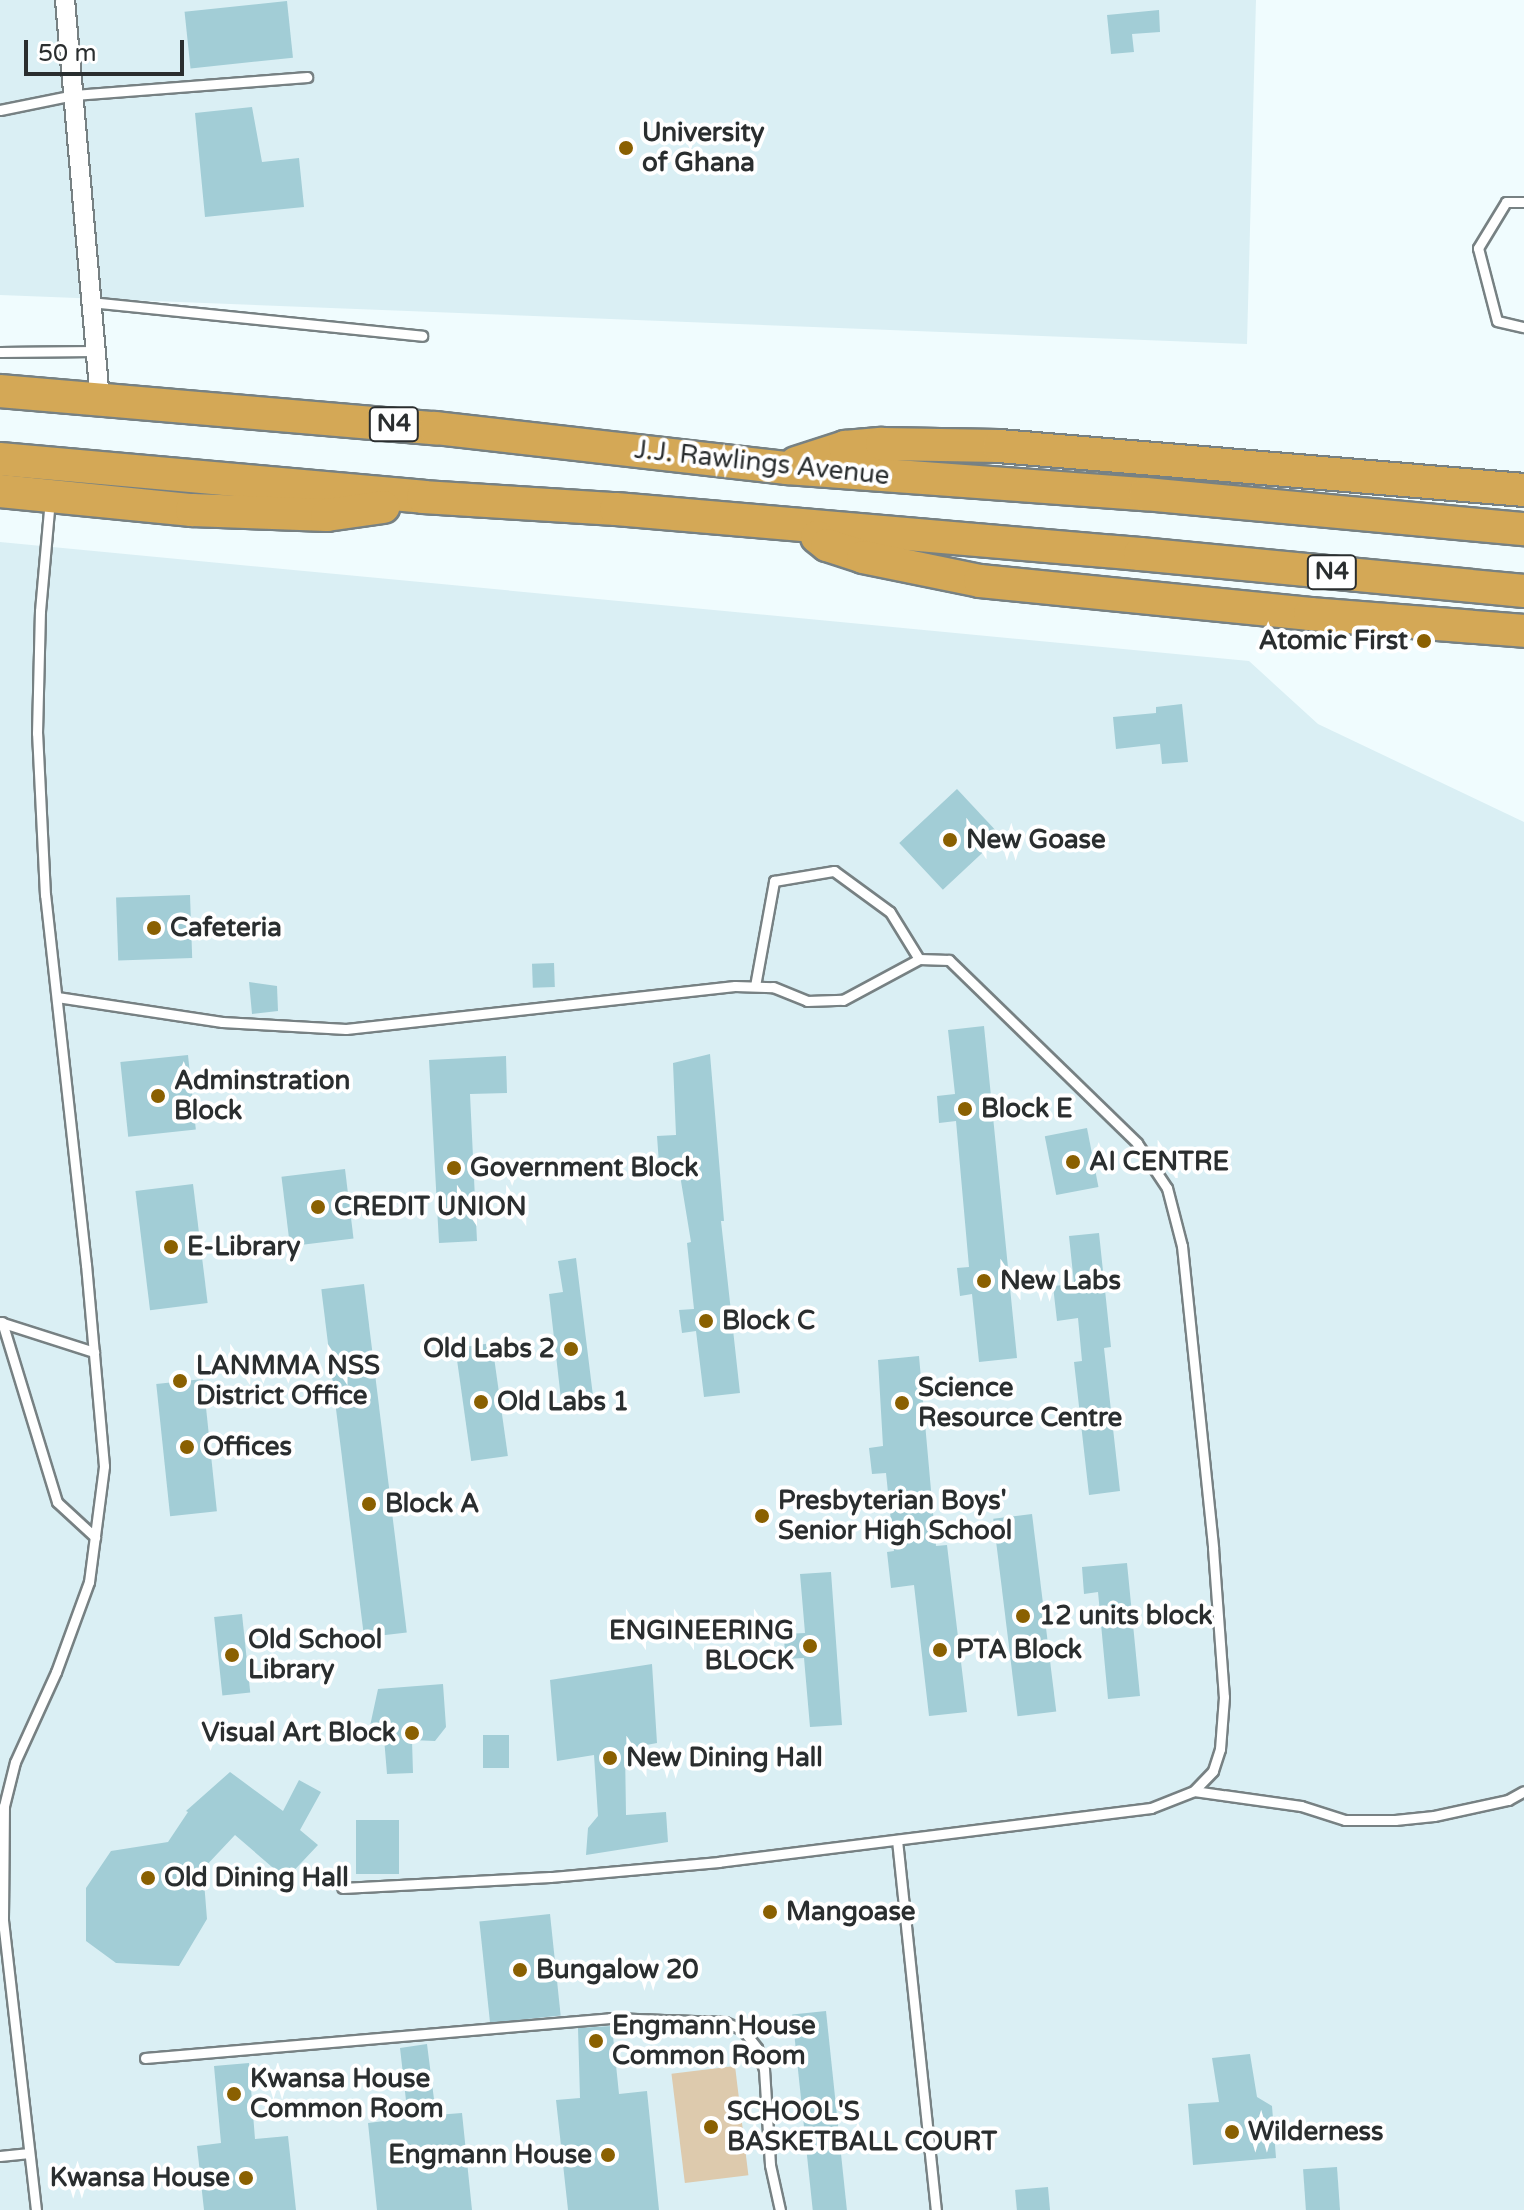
<!DOCTYPE html>
<style>
body{margin:0}
#map{position:relative;width:1524px;height:2210px;overflow:hidden;background:#f0fcfe;font-family:"Varela Round",sans-serif}
div>[style]{position:absolute}
[style*='--x']{left:calc(var(--x)*1px);top:calc(var(--y)*1px);width:calc(var(--w)*1px);rotate:calc(var(--a)*1deg)}
.built>*{inset:0;background:#daeff4}
.green>*{inset:0;background:#ddcaad;transform-origin:0 0}
.building>*{inset:0;background:#a2cdd6;transform-origin:0 0}
.roads{filter:drop-shadow(2px 0 #778183) drop-shadow(-2px 0 #778183) drop-shadow(0 2px #778183) drop-shadow(0 -2px #778183)}
.service>*{height:9px;margin:-4.5px;padding:0 4.5px;transform-origin:4.5px;border-radius:4.5px;background:#fff}
.minor>*{height:18px;margin:-9px;padding:0 9px;transform-origin:9px;border-radius:9px;background:#fff}
.trunk>*{height:32px;margin:-16px;padding:0 16px;transform-origin:16px;border-radius:16px;background:#d4a856}
.dots>*{width:22px;height:22px;translate:-50% -50%;box-sizing:border-box;border:4px solid #fff;border-radius:50%}
span{translate:-50% -50%;white-space:nowrap;text-align:center;line-height:1.15;-webkit-text-stroke:8px #fff;paint-order:stroke}
.shield-label span{padding:2px 6px;background:#fff;border:2px solid;border-radius:6px;-webkit-text-stroke-width:0}
.shield-label{font-size:24px;color:#2a2e2f;font-weight:700}
.poi-label{font-size:26px;color:#2a2e2f;font-weight:700}
.left{translate:0 -50%;text-align:left}
.right{translate:-100% -50%;text-align:right}
.street-label{font-size:26px;color:#2a2e2f}
.scale{position:absolute;left:24px;top:40px;width:160px;height:36px;box-sizing:border-box;border:4px solid #2a2e2f;border-top:0;padding-left:10px;font-size:24px;line-height:28px;white-space:nowrap;color:#2a2e2f;-webkit-text-stroke:6px #fff;paint-order:stroke}
</style>
<div id="map">
<div class="built">
<i style="clip-path:polygon(0 0,1256px 0,1247px 344px,0 295px)"></i>
<i style="clip-path:polygon(0 542px,1249px 661px,1318px 724px,1524px 822px,1524px 2210px,0 2210px)"></i>
</div>
<div class="green">
<i style="left:735px;top:2066px;width:110px;height:64px;rotate:83deg"></i>
</div>
<div class="building">
<i style="left:287px;top:1px;width:57px;height:103px;rotate:84deg"></i>
<i style="clip-path:polygon(1159px 10px,1160px 32px,1132px 34px,1134px 52px,1111px 54px,1107px 15px)"></i>
<i style="clip-path:polygon(252px 107px,262px 162px,299px 158px,304px 207px,205px 217px,195px 113px)"></i>
<i style="clip-path:polygon(1182px 704px,1188px 762px,1162px 764px,1160px 744px,1116px 749px,1113px 717px,1156px 713px,1156px 707px)"></i>
<i style="left:957px;top:789px;width:64px;height:79px;rotate:47deg"></i>
<i style="left:190px;top:895px;width:63px;height:74px;rotate:88deg"></i>
<i style="left:554px;top:963px;width:24px;height:22px;rotate:88deg"></i>
<i style="clip-path:polygon(249px 982px,277px 986px,278px 1011px,252px 1014px)"></i>
<i style="clip-path:polygon(984px 1026px,1017px 1358px,979px 1362px,972px 1294px,960px 1296px,957px 1268px,969px 1267px,956px 1121px,939px 1123px,937px 1096px,955px 1094px,948px 1030px)"></i>
<i style="clip-path:polygon(710px 1054px,724px 1221px,721px 1221px,740px 1393px,704px 1397px,696px 1331px,682px 1333px,679px 1310px,694px 1309px,687px 1243px,691px 1242px,678px 1163px,659px 1164px,657px 1136px,676px 1135px,673px 1063px)"></i>
<i style="left:188px;top:1055px;width:75px;height:68px;rotate:84deg"></i>
<i style="clip-path:polygon(506px 1056px,507px 1093px,470px 1094px,477px 1241px,439px 1243px,429px 1060px)"></i>
<i style="left:1087px;top:1128px;width:60px;height:43px;rotate:79deg"></i>
<i style="left:345px;top:1169px;width:70px;height:64px;rotate:83deg"></i>
<i style="left:193px;top:1184px;width:120px;height:58px;rotate:83deg"></i>
<i style="clip-path:polygon(1099px 1233px,1111px 1347px,1104px 1348px,1120px 1491px,1089px 1495px,1074px 1362px,1082px 1361px,1078px 1318px,1057px 1321px,1053px 1286px,1074px 1284px,1069px 1236px)"></i>
<i style="clip-path:polygon(576px 1258px,594px 1404px,562px 1408px,549px 1294px,563px 1292px,558px 1261px)"></i>
<i style="left:364px;top:1284px;width:351px;height:43px;rotate:83deg"></i>
<i style="left:492px;top:1343px;width:114px;height:37px;rotate:82deg"></i>
<i style="clip-path:polygon(919px 1356px,936px 1546px,947px 1545px,967px 1712px,929px 1716px,914px 1585px,891px 1588px,887px 1552px,894px 1551px,886px 1473px,872px 1474px,869px 1448px,883px 1446px,878px 1360px)"></i>
<i style="left:203px;top:1379px;width:133px;height:47px;rotate:84deg"></i>
<i style="left:1032px;top:1514px;width:199px;height:39px;rotate:83deg"></i>
<i style="clip-path:polygon(1127px 1563px,1140px 1696px,1108px 1699px,1098px 1592px,1084px 1594px,1082px 1567px)"></i>
<i style="clip-path:polygon(831px 1572px,842px 1725px,810px 1727px,804px 1658px,785px 1659px,784px 1634px,805px 1633px,800px 1574px)"></i>
<i style="left:242px;top:1614px;width:79px;height:28px;rotate:84deg"></i>
<i style="clip-path:polygon(652px 1664px,657px 1743px,625px 1749px,626px 1815px,666px 1812px,668px 1842px,586px 1855px,588px 1828px,598px 1816px,594px 1755px,557px 1761px,550px 1680px)"></i>
<i style="clip-path:polygon(443px 1684px,446px 1727px,435px 1741px,412px 1740px,413px 1773px,387px 1774px,383px 1726px,370px 1726px,378px 1689px)"></i>
<i style="left:483px;top:1735px;width:26px;height:33px"></i>
<i style="clip-path:polygon(230px 1772px,283px 1811px,299px 1780px,321px 1792px,300px 1830px,318px 1845px,286px 1879px,235px 1835px,203px 1869px,207px 1919px,179px 1966px,116px 1963px,86px 1941px,86px 1888px,111px 1851px,168px 1842px,188px 1812px,186px 1811px)"></i>
<i style="left:356px;top:1820px;width:43px;height:54px"></i>
<i style="left:550px;top:1914px;width:102px;height:71px;rotate:84deg"></i>
<i style="left:826px;top:2011px;width:200px;height:34px;rotate:84deg"></i>
<i style="clip-path:polygon(612px 2026px,619px 2094px,647px 2091px,659px 2210px,568px 2210px,556px 2100px,580px 2098px,578px 2028px)"></i>
<i style="clip-path:polygon(427px 2044px,436px 2115px,462px 2113px,472px 2210px,377px 2210px,368px 2123px,408px 2118px,400px 2048px)"></i>
<i style="clip-path:polygon(1250px 2054px,1257px 2097px,1272px 2106px,1276px 2158px,1193px 2165px,1188px 2104px,1219px 2102px,1212px 2058px)"></i>
<i style="clip-path:polygon(249px 2063px,255px 2139px,288px 2136px,296px 2210px,204px 2210px,197px 2146px,221px 2143px,214px 2066px)"></i>
<i style="left:1337px;top:2167px;width:43px;height:34px;rotate:86deg"></i>
<i style="left:1048px;top:2187px;width:23px;height:33px;rotate:85deg"></i>
</div>
<div class="roads">
<div class="service">
<i style="--x:0;--y:110;--w:76;--a:-11.5"></i>
<i style="--x:74;--y:95;--w:234;--a:-4.4"></i>
<i style="--x:1524;--y:202;--w:18;--a:180"></i>
<i style="--x:1506;--y:202;--w:54;--a:121.3"></i>
<i style="--x:1478;--y:248;--w:75;--a:75.4"></i>
<i style="--x:1497;--y:321;--w:28;--a:13"></i>
<i style="--x:90;--y:302;--w:334;--a:5.8"></i>
<i style="--x:0;--y:352;--w:94;--a:-0.6"></i>
<i style="--x:755;--y:986;--w:107;--a:-79.7"></i>
<i style="--x:774;--y:881;--w:61;--a:-9.5"></i>
<i style="--x:834;--y:871;--w:69;--a:36.2"></i>
<i style="--x:890;--y:912;--w:55;--a:58.3"></i>
<i style="--x:57;--y:997;--w:167;--a:8.6"></i>
<i style="--x:222;--y:1022;--w:124;--a:3.2"></i>
<i style="--x:346;--y:1029;--w:391;--a:-6.3"></i>
<i style="--x:735;--y:986;--w:38;--a:2"></i>
<i style="--x:773;--y:987;--w:37;--a:22"></i>
<i style="--x:807;--y:1001;--w:36;--a:-2"></i>
<i style="--x:843;--y:1000;--w:86;--a:-28.3"></i>
<i style="--x:919;--y:959;--w:30;--a:2"></i>
<i style="--x:949;--y:960;--w:262;--a:44.2"></i>
<i style="--x:1137;--y:1143;--w:54;--a:56.3"></i>
<i style="--x:1167;--y:1188;--w:60;--a:75.5"></i>
<i style="--x:1182;--y:1246;--w:304;--a:84.1"></i>
<i style="--x:1213;--y:1548;--w:149;--a:85.8"></i>
<i style="--x:1224;--y:1697;--w:52;--a:94.4"></i>
<i style="--x:1220;--y:1749;--w:23;--a:108"></i>
<i style="--x:1213;--y:1771;--w:28;--a:134"></i>
<i style="--x:1194;--y:1791;--w:46;--a:158.4"></i>
<i style="--x:1151;--y:1808;--w:435;--a:172.9"></i>
<i style="--x:719;--y:1862;--w:170;--a:174.9"></i>
<i style="--x:550;--y:1877;--w:208;--a:177"></i>
<i style="--x:0;--y:1322;--w:99;--a:17.7"></i>
<i style="--x:2;--y:1322;--w:188;--a:73"></i>
<i style="--x:57;--y:1502;--w:52;--a:42.6"></i>
<i style="--x:1194;--y:1791;--w:108;--a:8"></i>
<i style="--x:1301;--y:1806;--w:46;--a:17.7"></i>
<i style="--x:1345;--y:1820;--w:50;--a:0"></i>
<i style="--x:1395;--y:1820;--w:39;--a:-6"></i>
<i style="--x:1434;--y:1816;--w:76;--a:-12.2"></i>
<i style="--x:1508;--y:1800;--w:18;--a:-29"></i>
<i style="--x:897;--y:1840;--w:372;--a:84"></i>
<i style="--x:145;--y:2058;--w:467;--a:-4.9"></i>
<i style="--x:610;--y:2018;--w:115;--a:2"></i>
<i style="--x:725;--y:2022;--w:20;--a:24"></i>
<i style="--x:743;--y:2030;--w:23;--a:52"></i>
<i style="--x:757;--y:2048;--w:22;--a:72"></i>
<i style="--x:764;--y:2069;--w:96;--a:86.4"></i>
<i style="--x:770;--y:2165;--w:46;--a:77.5"></i>
<i style="--x:0;--y:2156;--w:27;--a:-6"></i>
<i style="--x:36;--y:2210;--w:293;--a:-96.5"></i>
<i style="--x:3;--y:1919;--w:113;--a:-89.5"></i>
<i style="--x:4;--y:1806;--w:45;--a:-76"></i>
<i style="--x:15;--y:1762;--w:99;--a:-65.5"></i>
<i style="--x:56;--y:1672;--w:96;--a:-69.9"></i>
<i style="--x:89;--y:1582;--w:117;--a:-82.6"></i>
<i style="--x:104;--y:1466;--w:202;--a:-95.1"></i>
<i style="--x:86;--y:1265;--w:372;--a:-96.3"></i>
<i style="--x:45;--y:895;--w:162;--a:-92.8"></i>
<i style="--x:37;--y:733;--w:122;--a:-88.6"></i>
<i style="--x:40;--y:611;--w:111;--a:-84.9"></i>
</div>
<div class="minor">
<i style="--x:65;--y:0;--w:400;--a:85"></i>
</div>
<div class="trunk">
<i style="--x:0;--y:391;--w:437;--a:4.9"></i>
<i style="--x:435;--y:428;--w:354;--a:6.5"></i>
<i style="--x:787;--y:468;--w:359;--a:4.2"></i>
<i style="--x:1145;--y:494;--w:381;--a:5.3"></i>
<i style="--x:0;--y:459;--w:425;--a:5.1"></i>
<i style="--x:423;--y:497;--w:193;--a:3.6"></i>
<i style="--x:616;--y:509;--w:526;--a:4.91"></i>
<i style="--x:1140;--y:554;--w:386;--a:5.5"></i>
<i style="--x:796;--y:463;--w:52;--a:-18.1"></i>
<i style="--x:845;--y:447;--w:37;--a:-5"></i>
<i style="--x:882;--y:444;--w:117;--a:1"></i>
<i style="--x:999;--y:446;--w:527;--a:4.79"></i>
<i style="--x:0;--y:491;--w:193;--a:5.7"></i>
<i style="--x:192;--y:510;--w:135;--a:2.1"></i>
<i style="--x:327;--y:515;--w:57;--a:-8.1"></i>
<i style="--x:817;--y:537;--w:13;--a:39"></i>
<i style="--x:827;--y:545;--w:38;--a:18"></i>
<i style="--x:863;--y:557;--w:119;--a:11.6"></i>
<i style="--x:980;--y:581;--w:332;--a:5.7"></i>
<i style="--x:1310;--y:614;--w:215;--a:4.5"></i>
</div>
</div>
<div class="dots">
<i style="left:626px;top:148px;background:#8a6001"></i>
<i style="left:1424px;top:641px;background:#8a6001"></i>
<i style="left:950px;top:840px;background:#8a6001"></i>
<i style="left:154px;top:928px;background:#8a6001"></i>
<i style="left:158px;top:1096px;background:#8a6001"></i>
<i style="left:965px;top:1109px;background:#8a6001"></i>
<i style="left:1073px;top:1162px;background:#8a6001"></i>
<i style="left:454px;top:1168px;background:#8a6001"></i>
<i style="left:318px;top:1207px;background:#8a6001"></i>
<i style="left:171px;top:1247px;background:#8a6001"></i>
<i style="left:984px;top:1281px;background:#8a6001"></i>
<i style="left:706px;top:1321px;background:#8a6001"></i>
<i style="left:571px;top:1349px;background:#8a6001"></i>
<i style="left:180px;top:1381px;background:#8a6001"></i>
<i style="left:481px;top:1402px;background:#8a6001"></i>
<i style="left:902px;top:1403px;background:#8a6001"></i>
<i style="left:187px;top:1447px;background:#8a6001"></i>
<i style="left:369px;top:1504px;background:#8a6001"></i>
<i style="left:762px;top:1516px;background:#8a6001"></i>
<i style="left:1023px;top:1616px;background:#8a6001"></i>
<i style="left:810px;top:1646px;background:#8a6001"></i>
<i style="left:940px;top:1650px;background:#8a6001"></i>
<i style="left:232px;top:1655px;background:#8a6001"></i>
<i style="left:412px;top:1733px;background:#8a6001"></i>
<i style="left:610px;top:1758px;background:#8a6001"></i>
<i style="left:148px;top:1878px;background:#8a6001"></i>
<i style="left:770px;top:1912px;background:#8a6001"></i>
<i style="left:520px;top:1970px;background:#8a6001"></i>
<i style="left:596px;top:2041px;background:#8a6001"></i>
<i style="left:234px;top:2094px;background:#8a6001"></i>
<i style="left:711px;top:2127px;background:#8a6001"></i>
<i style="left:1232px;top:2132px;background:#8a6001"></i>
<i style="left:608px;top:2155px;background:#8a6001"></i>
<i style="left:246px;top:2178px;background:#8a6001"></i>
</div>
<div class="shield-label">
<span style="left:394px;top:424px">N4</span>
<span style="left:1332px;top:572px">N4</span>
</div>
<div class="poi-label">
<span class="left" style="left:642px;top:148px">University<br>of Ghana</span>
<span class="right" style="left:1408px;top:641px">Atomic First</span>
<span class="left" style="left:966px;top:840px">New Goase</span>
<span class="left" style="left:170px;top:928px">Cafeteria</span>
<span class="left" style="left:174px;top:1096px">Adminstration<br>Block</span>
<span class="left" style="left:981px;top:1109px">Block E</span>
<span class="left" style="left:1089px;top:1162px">AI CENTRE</span>
<span class="left" style="left:470px;top:1168px">Government Block</span>
<span class="left" style="left:334px;top:1207px">CREDIT UNION</span>
<span class="left" style="left:187px;top:1247px">E-Library</span>
<span class="left" style="left:1000px;top:1281px">New Labs</span>
<span class="left" style="left:722px;top:1321px">Block C</span>
<span class="right" style="left:555px;top:1349px">Old Labs 2</span>
<span class="left" style="left:196px;top:1381px">LANMMA NSS<br>District Office</span>
<span class="left" style="left:918px;top:1403px">Science<br>Resource Centre</span>
<span class="left" style="left:497px;top:1402px">Old Labs 1</span>
<span class="left" style="left:203px;top:1447px">Offices</span>
<span class="left" style="left:778px;top:1516px">Presbyterian Boys'<br>Senior High School</span>
<span class="left" style="left:385px;top:1504px">Block A</span>
<span class="left" style="left:1039px;top:1616px">12 units block</span>
<span class="right" style="left:794px;top:1646px">ENGINEERING<br>BLOCK</span>
<span class="left" style="left:248px;top:1655px">Old School<br>Library</span>
<span class="left" style="left:956px;top:1650px">PTA Block</span>
<span class="right" style="left:396px;top:1733px">Visual Art Block</span>
<span class="left" style="left:626px;top:1758px">New Dining Hall</span>
<span class="left" style="left:164px;top:1878px">Old Dining Hall</span>
<span class="left" style="left:786px;top:1912px">Mangoase</span>
<span class="left" style="left:536px;top:1970px">Bungalow 20</span>
<span class="left" style="left:612px;top:2041px">Engmann House<br>Common Room</span>
<span class="left" style="left:250px;top:2094px">Kwansa House<br>Common Room</span>
<span class="left" style="left:727px;top:2127px">SCHOOL'S<br>BASKETBALL COURT</span>
<span class="left" style="left:1248px;top:2132px">Wilderness</span>
<span class="right" style="left:592px;top:2155px">Engmann House</span>
<span class="right" style="left:230px;top:2178px">Kwansa House</span>
</div>
<div class="street-label">
<span style="left:762px;top:463px;rotate:6deg">J.J. Rawlings Avenue</span>
</div>
<div class="scale">50 m</div>
</div>
